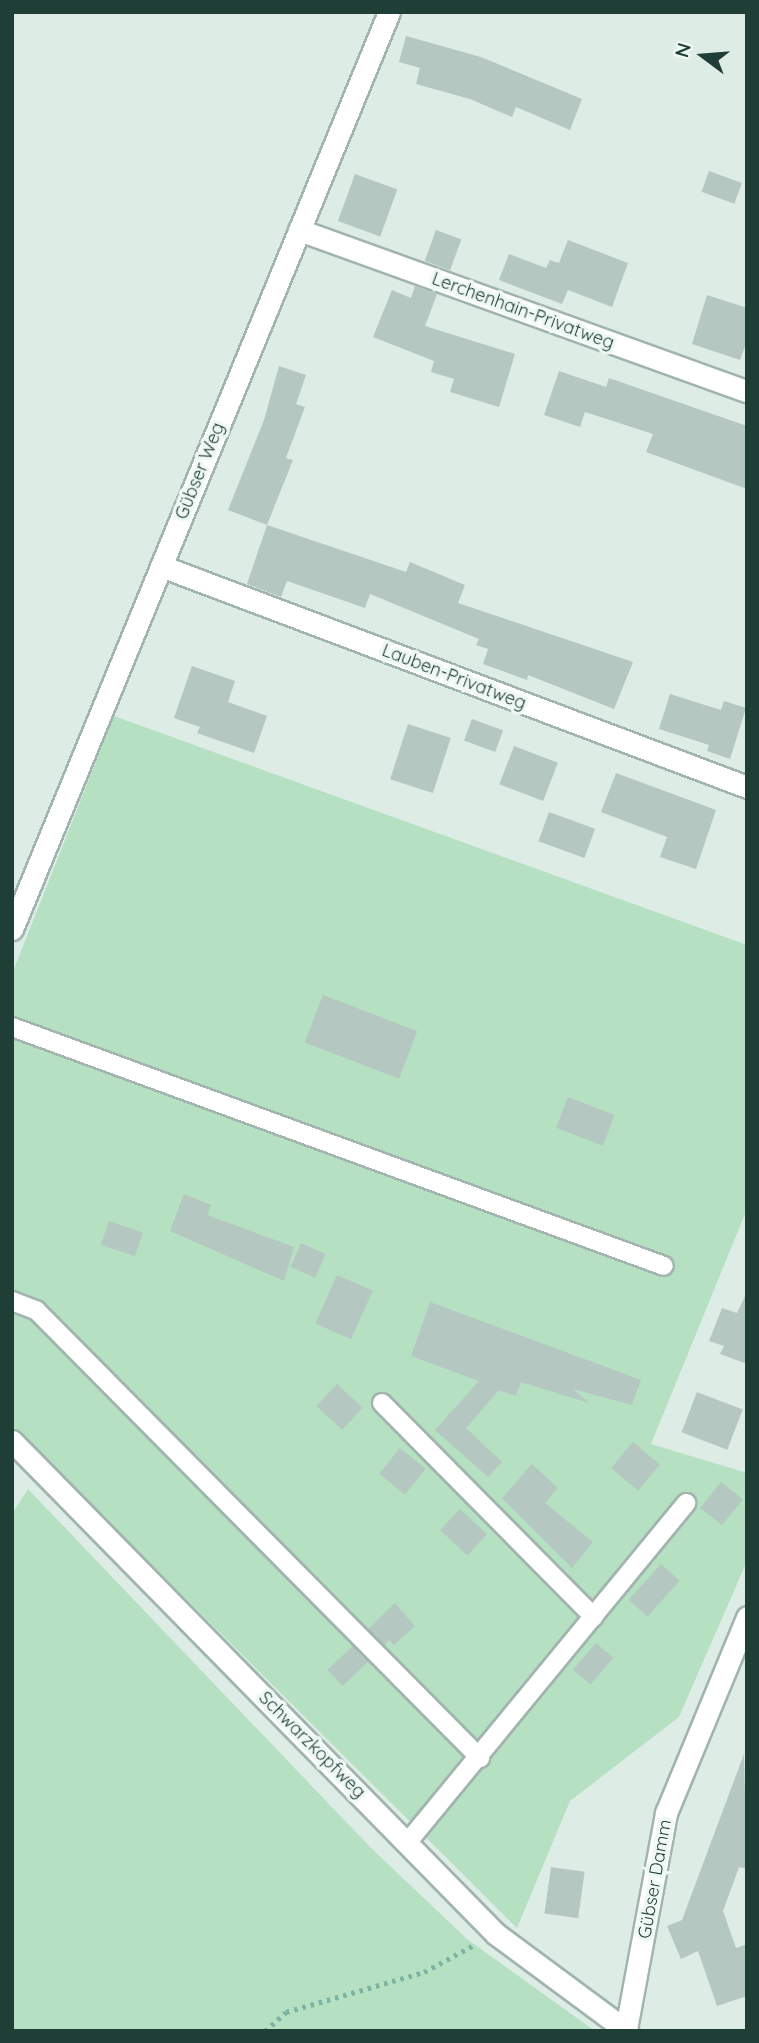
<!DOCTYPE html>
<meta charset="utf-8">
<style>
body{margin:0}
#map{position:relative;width:759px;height:2043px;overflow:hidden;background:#deece6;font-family:Quicksand,sans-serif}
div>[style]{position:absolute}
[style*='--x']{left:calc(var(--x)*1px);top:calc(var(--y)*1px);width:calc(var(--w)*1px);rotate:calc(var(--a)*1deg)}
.green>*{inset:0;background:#b5e0c2}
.building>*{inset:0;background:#b4c7c0;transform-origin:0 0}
.path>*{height:4.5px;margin-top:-2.25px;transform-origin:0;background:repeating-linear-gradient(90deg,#7bb3a4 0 3.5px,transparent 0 8.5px)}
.roads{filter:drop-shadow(2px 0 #a1b4ae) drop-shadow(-2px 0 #a1b4ae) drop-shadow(0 2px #a1b4ae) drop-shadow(0 -2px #a1b4ae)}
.lane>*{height:18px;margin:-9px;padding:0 9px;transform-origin:9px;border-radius:9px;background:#fff}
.street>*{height:21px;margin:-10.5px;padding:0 10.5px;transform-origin:10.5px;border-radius:10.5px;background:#fff}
span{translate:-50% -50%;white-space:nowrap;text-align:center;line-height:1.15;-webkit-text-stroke:7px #eff8f4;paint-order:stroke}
.street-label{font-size:18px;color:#1e3e36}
.frame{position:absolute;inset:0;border:14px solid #1e3e36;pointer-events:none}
.north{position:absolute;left:668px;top:21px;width:70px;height:70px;-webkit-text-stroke:5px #eff8f4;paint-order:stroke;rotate:286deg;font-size:19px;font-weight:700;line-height:28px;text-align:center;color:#1e3e36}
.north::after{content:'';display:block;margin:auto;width:24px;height:32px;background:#1e3e36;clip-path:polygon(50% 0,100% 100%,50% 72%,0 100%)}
</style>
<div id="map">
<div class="green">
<i style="clip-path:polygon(114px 716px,747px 945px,747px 1209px,651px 1444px,747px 1473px,747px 1561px,679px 1717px,570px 1801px,517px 1928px,12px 1426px,12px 974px)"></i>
<i style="clip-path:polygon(28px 1489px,371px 1848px,467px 1939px,595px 2031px,12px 2031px,12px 1514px)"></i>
</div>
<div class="building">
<i style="clip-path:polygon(406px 36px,481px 57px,582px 99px,570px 130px,516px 107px,512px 117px,470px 99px,416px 84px,420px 68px,399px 62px)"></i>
<i style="left:709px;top:171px;width:35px;height:22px;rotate:20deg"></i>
<i style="left:355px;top:174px;width:45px;height:50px;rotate:20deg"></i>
<i style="left:436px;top:230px;width:27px;height:33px;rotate:20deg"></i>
<i style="clip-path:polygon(568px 240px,628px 263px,612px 307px,568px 290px,562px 304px,499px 280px,509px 254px,546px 268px,550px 260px,559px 263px)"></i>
<i style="clip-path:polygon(415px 286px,437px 294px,425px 326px,515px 354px,499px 407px,450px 392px,454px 379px,431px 372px,434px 361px,373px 337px,392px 290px,411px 298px)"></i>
<i style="clip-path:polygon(707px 295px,747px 308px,747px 341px,740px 360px,692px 344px)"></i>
<i style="clip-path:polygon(279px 366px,306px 375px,296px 404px,305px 407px,286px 458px,293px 460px,267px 525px,228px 510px,264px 420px)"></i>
<i style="clip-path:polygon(559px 371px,606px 387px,609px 378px,747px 426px,747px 489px,646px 452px,653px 434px,585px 412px,580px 427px,544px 415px)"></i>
<i style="clip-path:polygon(267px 525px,406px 572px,410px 562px,465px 585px,458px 603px,633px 662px,614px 709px,528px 675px,527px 680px,483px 664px,488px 649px,476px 645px,479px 639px,370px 594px,365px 608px,287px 581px,281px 597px,247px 584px)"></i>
<i style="clip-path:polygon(192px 666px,235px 681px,228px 702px,267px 716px,254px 753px,197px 733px,200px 727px,174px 718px)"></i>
<i style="clip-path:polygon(670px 694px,721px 710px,724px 701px,746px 708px,730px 759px,707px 751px,709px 745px,659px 729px)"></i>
<i style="left:472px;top:719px;width:33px;height:23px;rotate:20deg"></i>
<i style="left:408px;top:724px;width:45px;height:58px;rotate:18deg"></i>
<i style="left:514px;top:746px;width:47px;height:41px;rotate:21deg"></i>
<i style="clip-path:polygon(616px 773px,716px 810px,696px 869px,660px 857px,667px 837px,601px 812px)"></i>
<i style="left:549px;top:812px;width:49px;height:31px;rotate:20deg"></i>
<i style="left:323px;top:995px;width:101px;height:51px;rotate:21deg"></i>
<i style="left:568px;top:1097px;width:50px;height:33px;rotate:21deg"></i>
<i style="clip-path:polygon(184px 1194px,211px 1205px,207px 1215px,294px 1247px,284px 1281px,170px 1231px)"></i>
<i style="left:109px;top:1221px;width:36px;height:25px;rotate:19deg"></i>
<i style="left:301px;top:1243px;width:27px;height:26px;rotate:24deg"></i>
<i style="left:337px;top:1275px;width:39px;height:53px;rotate:24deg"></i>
<i style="clip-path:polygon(747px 1292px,747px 1364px,720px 1354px,724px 1346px,709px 1341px,722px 1308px,737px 1313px)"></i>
<i style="clip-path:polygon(430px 1302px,641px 1380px,632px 1405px,573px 1389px,589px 1403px,521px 1382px,516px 1396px,499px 1390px,466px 1428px,502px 1462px,488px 1477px,435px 1430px,479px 1381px,411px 1356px)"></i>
<i style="left:337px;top:1384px;width:35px;height:30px;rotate:43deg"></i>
<i style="left:697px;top:1392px;width:49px;height:43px;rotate:21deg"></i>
<i style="left:633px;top:1442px;width:35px;height:34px;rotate:40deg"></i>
<i style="left:400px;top:1448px;width:33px;height:33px;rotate:39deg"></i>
<i style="clip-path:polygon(532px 1464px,558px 1488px,545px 1503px,593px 1542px,572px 1568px,502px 1498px)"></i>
<i style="left:721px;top:1482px;width:28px;height:33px;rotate:39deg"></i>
<i style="left:460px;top:1509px;width:37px;height:29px;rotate:43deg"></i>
<i style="left:661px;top:1564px;width:25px;height:48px;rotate:42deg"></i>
<i style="clip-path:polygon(395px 1603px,415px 1626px,394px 1645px,389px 1640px,384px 1645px,368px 1629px)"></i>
<i style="left:596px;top:1643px;width:23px;height:35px;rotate:41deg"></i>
<i style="left:353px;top:1646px;width:22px;height:35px;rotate:47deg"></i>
<i style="clip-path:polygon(744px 1754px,747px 1869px,739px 1867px,723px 1911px,736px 1948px,747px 1944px,747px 1996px,717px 2006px,698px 1951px,681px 1959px,667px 1926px,682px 1920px)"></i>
<i style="left:551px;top:1867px;width:34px;height:47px;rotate:8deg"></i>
</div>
<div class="path">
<i style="--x:265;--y:2031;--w:28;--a:-42"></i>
<i style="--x:286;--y:2012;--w:144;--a:-16.2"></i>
<i style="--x:424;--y:1972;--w:55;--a:-28.4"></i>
</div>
<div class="roads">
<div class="lane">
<i style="--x:12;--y:1027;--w:694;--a:20.13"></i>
<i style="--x:12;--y:1301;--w:26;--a:21"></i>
<i style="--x:36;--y:1310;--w:631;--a:45.26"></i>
<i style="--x:382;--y:1403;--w:301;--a:45.3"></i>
<i style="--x:407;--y:1843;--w:440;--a:-50.6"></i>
</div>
<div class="street">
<i style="--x:299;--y:230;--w:476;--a:19.8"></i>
<i style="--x:161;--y:566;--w:626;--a:20.66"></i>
<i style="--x:12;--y:929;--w:991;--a:-67.65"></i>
<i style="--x:12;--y:1441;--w:691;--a:45.53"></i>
<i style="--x:496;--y:1934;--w:163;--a:36.5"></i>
<i style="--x:626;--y:2029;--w:220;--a:-79.5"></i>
<i style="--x:666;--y:1813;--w:212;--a:-67.5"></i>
</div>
</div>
<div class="street-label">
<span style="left:523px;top:311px;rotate:20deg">Lerchenhain-Privatweg</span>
<span style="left:200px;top:471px;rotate:-68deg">Gübser Weg</span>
<span style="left:454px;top:677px;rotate:21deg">Lauben-Privatweg</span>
<span style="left:312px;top:1745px;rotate:45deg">Schwarzkopfweg</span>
<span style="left:655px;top:1879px;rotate:-80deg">Gübser Damm</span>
</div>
<div class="frame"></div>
<div class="north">N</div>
</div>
